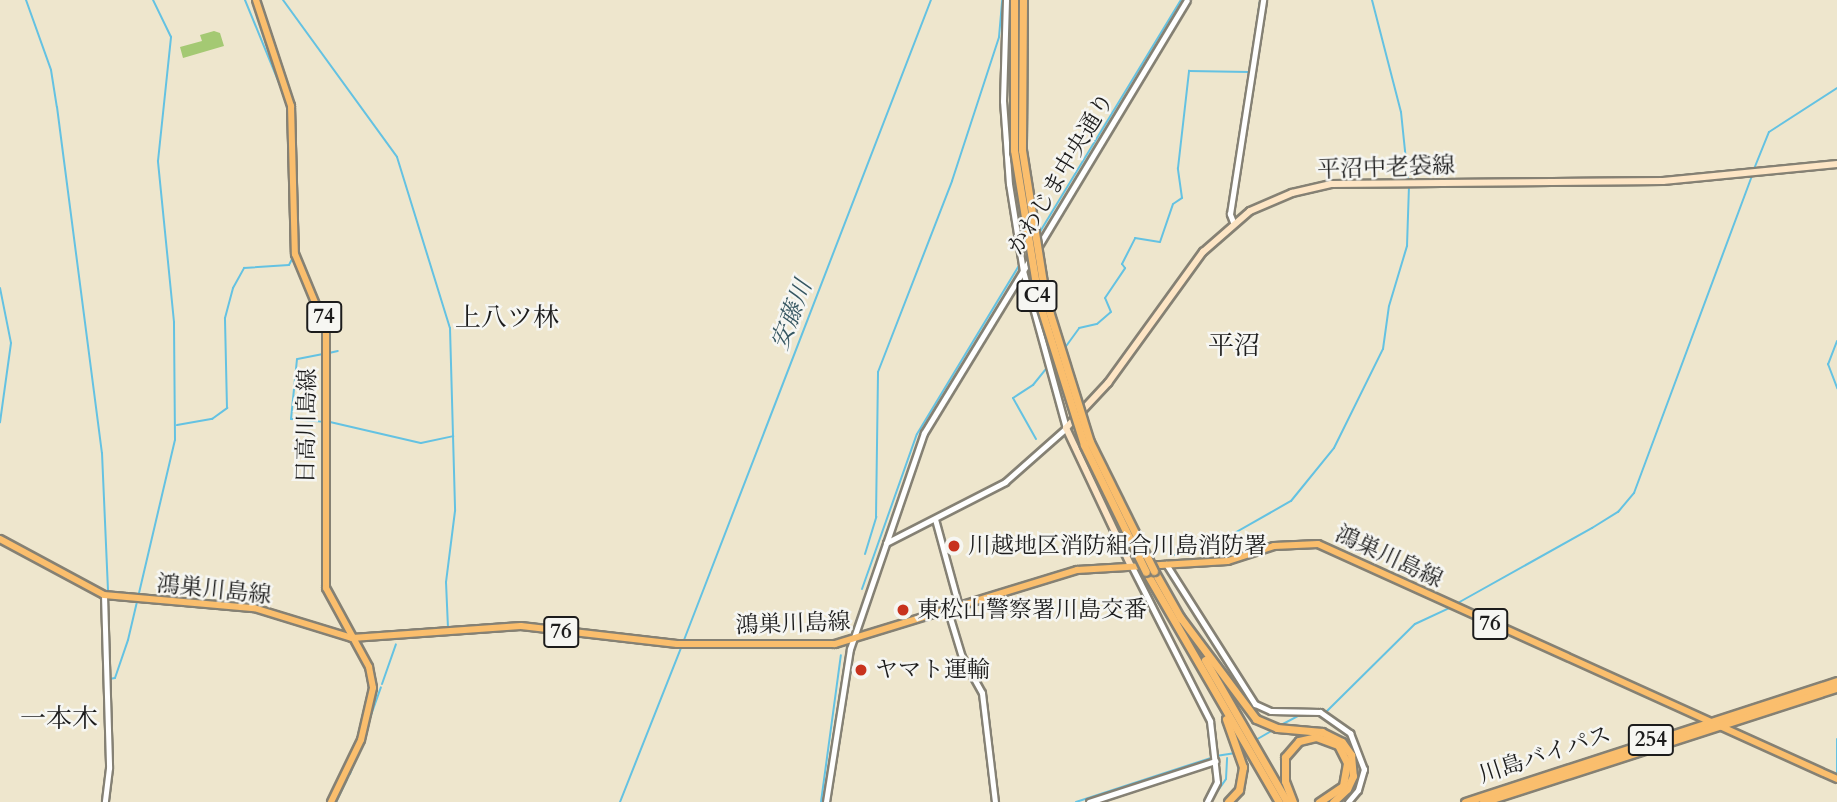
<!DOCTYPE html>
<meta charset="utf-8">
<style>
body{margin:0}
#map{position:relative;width:1837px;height:802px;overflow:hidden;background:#eee6cd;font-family:Cardo,"Noto Serif JP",serif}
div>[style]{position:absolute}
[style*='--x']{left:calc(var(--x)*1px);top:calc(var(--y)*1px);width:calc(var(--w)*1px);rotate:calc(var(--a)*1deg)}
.green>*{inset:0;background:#a4c973}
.stream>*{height:2px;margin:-1px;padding:0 1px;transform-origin:1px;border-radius:1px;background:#64c2e2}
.roads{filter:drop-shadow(2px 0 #858174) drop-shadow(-2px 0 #858174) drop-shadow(0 2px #858174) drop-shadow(0 -2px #858174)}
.tertiary>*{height:5px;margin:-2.5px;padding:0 2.5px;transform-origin:2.5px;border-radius:2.5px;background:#fff}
.secondary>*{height:6px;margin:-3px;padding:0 3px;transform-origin:3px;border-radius:3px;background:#fde5c5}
.primary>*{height:6px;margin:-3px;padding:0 3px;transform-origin:3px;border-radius:3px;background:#fabe6d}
.trunk>*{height:7px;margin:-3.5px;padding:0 3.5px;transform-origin:3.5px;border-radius:3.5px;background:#fabe6d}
.motorway>*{height:7px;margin:-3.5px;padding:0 3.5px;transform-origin:3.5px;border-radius:3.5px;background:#fabe6d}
.bridges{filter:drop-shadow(2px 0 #858174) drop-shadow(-2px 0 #858174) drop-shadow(0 2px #858174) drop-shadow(0 -2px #858174)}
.motorway-bridge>*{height:7px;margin:-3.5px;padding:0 3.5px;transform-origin:3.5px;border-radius:3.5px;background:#fabe6d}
.dots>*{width:19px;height:19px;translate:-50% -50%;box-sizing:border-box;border:4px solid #f6f6f2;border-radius:50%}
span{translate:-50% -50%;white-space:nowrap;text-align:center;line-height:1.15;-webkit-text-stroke:5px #f6f6f2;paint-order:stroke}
.shield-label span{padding:2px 5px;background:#f6f6f2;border:2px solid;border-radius:5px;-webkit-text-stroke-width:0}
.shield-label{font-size:21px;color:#1c1c1c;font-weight:700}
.street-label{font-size:23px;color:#1c1c1c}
.poi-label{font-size:23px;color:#1c1c1c}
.left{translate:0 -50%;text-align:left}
.water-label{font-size:24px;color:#355661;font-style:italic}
.quarter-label{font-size:26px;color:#1c1c1c}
</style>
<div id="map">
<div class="green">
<i style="clip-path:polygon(214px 31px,220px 33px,224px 46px,183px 58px,180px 47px,202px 41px,200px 35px)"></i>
</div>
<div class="stream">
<i style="--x:26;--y:0;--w:74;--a:70.3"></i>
<i style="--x:51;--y:70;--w:37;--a:81"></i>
<i style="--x:57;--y:107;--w:349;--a:82.6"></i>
<i style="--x:102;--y:453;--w:140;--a:87.5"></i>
<i style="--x:245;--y:0;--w:103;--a:67.7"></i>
<i style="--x:283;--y:0;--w:194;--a:54"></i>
<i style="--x:397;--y:157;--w:179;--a:72.8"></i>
<i style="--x:450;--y:328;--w:183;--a:88.4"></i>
<i style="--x:455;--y:511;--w:72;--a:97.2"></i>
<i style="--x:446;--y:582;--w:46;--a:87.5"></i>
<i style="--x:1372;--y:0;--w:116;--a:75.5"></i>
<i style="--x:1401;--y:112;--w:68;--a:84.1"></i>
<i style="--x:1257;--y:22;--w:22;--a:-82"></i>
<i style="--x:286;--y:101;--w:11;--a:80"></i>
<i style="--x:1754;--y:169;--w:40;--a:-68"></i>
<i style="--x:1769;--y:132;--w:81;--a:-32.9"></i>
<i style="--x:290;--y:174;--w:78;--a:88.5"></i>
<i style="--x:1038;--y:235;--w:275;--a:-58.7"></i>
<i style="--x:0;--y:288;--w:56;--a:78.7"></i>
<i style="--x:11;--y:343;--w:80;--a:97.9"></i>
<i style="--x:1837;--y:341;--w:25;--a:111"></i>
<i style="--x:1828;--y:364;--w:26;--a:69"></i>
<i style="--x:1064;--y:349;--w:26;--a:-54"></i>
<i style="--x:1079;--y:328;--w:18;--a:-13"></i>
<i style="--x:1097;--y:324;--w:18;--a:-41"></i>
<i style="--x:1111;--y:312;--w:15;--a:-113"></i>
<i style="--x:1105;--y:298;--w:36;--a:-56"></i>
<i style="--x:1125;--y:268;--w:5;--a:-127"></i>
<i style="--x:1122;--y:264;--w:29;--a:-63"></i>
<i style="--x:1135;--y:238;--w:25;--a:9"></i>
<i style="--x:1160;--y:242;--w:40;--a:-71.1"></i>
<i style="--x:1173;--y:204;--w:11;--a:-34"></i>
<i style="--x:1182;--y:198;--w:30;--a:-98"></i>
<i style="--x:1178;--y:168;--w:98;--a:-83.5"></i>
<i style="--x:1189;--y:71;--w:60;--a:1"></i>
<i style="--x:329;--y:353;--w:9;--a:-13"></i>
<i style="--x:323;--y:354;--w:26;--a:169"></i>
<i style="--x:297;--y:359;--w:60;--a:95.7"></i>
<i style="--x:291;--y:419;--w:33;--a:5"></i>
<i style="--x:330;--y:422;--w:93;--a:13"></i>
<i style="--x:421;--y:443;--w:33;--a:-12"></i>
<i style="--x:177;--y:425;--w:36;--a:-10"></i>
<i style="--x:212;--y:419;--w:19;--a:-36"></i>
<i style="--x:227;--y:408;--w:90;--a:-91.3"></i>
<i style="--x:225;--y:318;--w:31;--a:-75"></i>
<i style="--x:233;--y:288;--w:23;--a:-61"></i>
<i style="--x:244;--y:268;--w:45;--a:-3.8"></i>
<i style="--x:289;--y:265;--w:9;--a:-63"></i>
<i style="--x:1036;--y:439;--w:47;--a:-119.3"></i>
<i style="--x:1013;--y:398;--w:24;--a:-33"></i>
<i style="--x:1033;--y:385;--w:21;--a:-51"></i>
<i style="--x:865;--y:554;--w:39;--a:-73"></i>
<i style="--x:876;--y:517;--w:145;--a:-89.2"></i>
<i style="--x:878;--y:372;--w:205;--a:-68.8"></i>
<i style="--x:952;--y:181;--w:151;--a:-71.9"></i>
<i style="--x:999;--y:37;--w:37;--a:-85"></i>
<i style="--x:1175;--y:555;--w:52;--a:-18.1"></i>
<i style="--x:1224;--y:539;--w:77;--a:-29.6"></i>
<i style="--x:1291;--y:501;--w:68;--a:-50.9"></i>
<i style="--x:1334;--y:448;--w:110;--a:-63.7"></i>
<i style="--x:1383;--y:349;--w:43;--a:-82.1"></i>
<i style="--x:1389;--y:306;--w:63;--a:-73.3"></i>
<i style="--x:1407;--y:246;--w:61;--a:-88.1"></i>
<i style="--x:862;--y:589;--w:164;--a:-70.5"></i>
<i style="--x:917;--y:434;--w:199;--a:-58.8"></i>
<i style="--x:1456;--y:604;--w:156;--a:-29.2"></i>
<i style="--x:1592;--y:528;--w:31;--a:-32"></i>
<i style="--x:1618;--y:512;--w:25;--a:-50"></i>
<i style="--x:1634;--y:493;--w:339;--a:-69.6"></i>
<i style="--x:107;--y:618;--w:19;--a:-87"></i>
<i style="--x:684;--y:640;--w:686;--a:-68.9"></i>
<i style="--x:109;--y:679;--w:6;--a:-9"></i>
<i style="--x:115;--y:678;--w:40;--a:-71.1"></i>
<i style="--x:128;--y:640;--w:205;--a:-76.8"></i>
<i style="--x:175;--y:440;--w:118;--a:-90.5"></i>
<i style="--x:174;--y:322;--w:162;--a:-95.7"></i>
<i style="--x:158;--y:161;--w:125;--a:-84"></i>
<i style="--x:171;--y:37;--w:41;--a:-115.9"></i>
<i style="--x:382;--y:684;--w:42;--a:-70.7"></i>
<i style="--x:1326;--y:712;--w:125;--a:-44.7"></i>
<i style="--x:1415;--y:624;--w:40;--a:-25"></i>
<i style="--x:1281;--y:725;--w:19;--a:-28"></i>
<i style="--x:1298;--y:716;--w:24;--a:0"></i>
<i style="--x:1837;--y:739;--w:36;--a:90"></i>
<i style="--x:1254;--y:741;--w:22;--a:-30"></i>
<i style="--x:1216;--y:756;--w:18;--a:-9"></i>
<i style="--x:350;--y:774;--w:92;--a:-70.4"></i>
<i style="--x:1212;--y:799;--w:24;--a:-55"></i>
<i style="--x:1226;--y:779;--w:21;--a:-87"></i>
<i style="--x:109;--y:802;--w:84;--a:-89.3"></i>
<i style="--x:336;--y:802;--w:25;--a:-64"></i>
<i style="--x:620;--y:802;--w:166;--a:-68.4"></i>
<i style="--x:821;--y:802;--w:148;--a:-82.3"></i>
<i style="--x:1076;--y:802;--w:142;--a:-18.1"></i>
</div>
<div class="roads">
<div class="tertiary">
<i style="--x:1233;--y:222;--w:9;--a:-111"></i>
<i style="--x:1230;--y:214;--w:217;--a:-81.2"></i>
<i style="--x:1038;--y:247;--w:288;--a:-58.9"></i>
<i style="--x:935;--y:519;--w:91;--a:74.7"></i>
<i style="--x:886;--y:543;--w:134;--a:-27.1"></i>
<i style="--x:1005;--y:482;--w:81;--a:-41.5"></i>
<i style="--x:1066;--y:428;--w:163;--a:-105.3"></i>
<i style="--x:1023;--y:271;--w:88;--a:-99.1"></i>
<i style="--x:1009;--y:184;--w:83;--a:-94.1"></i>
<i style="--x:1003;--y:101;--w:101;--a:-88.3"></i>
<i style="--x:1166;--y:564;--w:166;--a:57.6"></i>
<i style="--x:1255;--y:704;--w:17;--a:24"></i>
<i style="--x:1271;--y:711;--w:49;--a:1.2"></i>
<i style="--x:1320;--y:712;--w:37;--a:35"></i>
<i style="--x:1350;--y:733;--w:39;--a:69"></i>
<i style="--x:1364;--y:769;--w:22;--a:106"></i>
<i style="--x:1358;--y:790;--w:16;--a:130"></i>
<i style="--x:1131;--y:565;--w:175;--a:63.1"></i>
<i style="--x:1210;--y:721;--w:61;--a:83.5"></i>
<i style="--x:1217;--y:782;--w:22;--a:117"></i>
<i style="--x:104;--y:595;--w:173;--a:88.3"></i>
<i style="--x:109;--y:768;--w:34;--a:97"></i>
<i style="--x:948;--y:611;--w:48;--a:73.1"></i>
<i style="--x:962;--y:657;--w:41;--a:60.9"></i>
<i style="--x:982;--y:693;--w:110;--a:83.2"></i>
<i style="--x:826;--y:802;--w:155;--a:-81.1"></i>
<i style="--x:850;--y:649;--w:228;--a:-71.1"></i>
<i style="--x:924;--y:433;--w:205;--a:-58.6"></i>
<i style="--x:1089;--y:802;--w:133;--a:-18"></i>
</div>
<div class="secondary">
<i style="--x:1130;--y:564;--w:150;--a:-115.2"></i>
<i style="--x:1066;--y:428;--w:62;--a:-47"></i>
<i style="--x:1108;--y:383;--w:162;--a:-54.1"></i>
<i style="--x:1203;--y:252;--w:62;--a:-41.1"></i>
<i style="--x:1250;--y:211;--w:46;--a:-23.2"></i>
<i style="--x:1292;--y:193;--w:40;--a:-13"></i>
<i style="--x:1331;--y:184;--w:332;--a:-0.5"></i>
<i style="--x:1663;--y:181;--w:175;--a:-5.6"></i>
</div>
<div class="primary">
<i style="--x:256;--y:0;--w:112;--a:71.7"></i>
<i style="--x:291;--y:106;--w:148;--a:88.5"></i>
<i style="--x:295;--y:254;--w:81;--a:67.5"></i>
<i style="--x:326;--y:329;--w:259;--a:90"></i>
<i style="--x:326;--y:588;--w:90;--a:61.4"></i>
<i style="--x:369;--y:667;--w:21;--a:79"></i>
<i style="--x:373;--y:688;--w:53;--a:103"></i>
<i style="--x:361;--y:740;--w:69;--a:115.8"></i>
<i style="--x:0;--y:539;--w:118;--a:28.3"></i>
<i style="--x:104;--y:595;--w:151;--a:5"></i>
<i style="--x:254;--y:608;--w:102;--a:17"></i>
<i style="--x:352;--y:638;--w:169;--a:-4.1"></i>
<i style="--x:521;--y:626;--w:157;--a:6.6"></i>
<i style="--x:677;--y:644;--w:158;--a:0"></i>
<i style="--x:835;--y:644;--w:253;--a:-17"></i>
<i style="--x:1077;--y:570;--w:151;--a:-3.4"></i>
<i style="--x:1228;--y:561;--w:48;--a:-18.1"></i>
<i style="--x:1274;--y:546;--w:44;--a:-2.6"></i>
<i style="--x:1318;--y:544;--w:570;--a:24.36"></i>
</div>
<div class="trunk">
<i style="--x:1465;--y:802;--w:391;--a:-18"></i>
<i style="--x:1483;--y:802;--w:372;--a:-17.9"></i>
</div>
<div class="motorway">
<i style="--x:1154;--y:571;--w:55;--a:60.6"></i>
<i style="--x:1146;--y:572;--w:266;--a:60"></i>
<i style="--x:1180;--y:617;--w:127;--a:53.3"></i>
<i style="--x:1256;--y:719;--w:23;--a:23"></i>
<i style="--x:1277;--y:728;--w:45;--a:5.1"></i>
<i style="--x:1322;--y:732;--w:22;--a:27"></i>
<i style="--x:1342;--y:742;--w:16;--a:55"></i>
<i style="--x:1351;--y:755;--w:21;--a:85"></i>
<i style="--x:1353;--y:776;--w:14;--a:115"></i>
<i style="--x:1347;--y:789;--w:19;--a:137"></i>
<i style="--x:1205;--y:660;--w:164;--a:60"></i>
<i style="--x:1226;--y:719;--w:51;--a:70.5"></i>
<i style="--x:1243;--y:767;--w:23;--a:100"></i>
<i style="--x:1239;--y:790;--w:16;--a:133"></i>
<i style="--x:1293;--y:802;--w:22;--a:-111"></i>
<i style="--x:1285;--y:781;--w:24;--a:-90"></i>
<i style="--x:1285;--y:757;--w:21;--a:-49"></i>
<i style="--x:1299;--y:741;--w:17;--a:-13"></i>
<i style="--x:1316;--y:737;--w:23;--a:20"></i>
<i style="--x:1338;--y:745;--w:20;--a:63"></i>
<i style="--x:1347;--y:763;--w:23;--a:100"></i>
<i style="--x:1343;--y:786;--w:29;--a:146"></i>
</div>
</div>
<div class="bridges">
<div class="motorway-bridge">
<i style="--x:1014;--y:0;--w:150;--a:90"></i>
<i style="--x:1014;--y:150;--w:154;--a:80.7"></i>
<i style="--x:1039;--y:302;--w:150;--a:72.5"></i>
<i style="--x:1084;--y:445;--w:141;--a:64"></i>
<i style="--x:1023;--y:0;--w:150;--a:90.4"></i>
<i style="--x:1022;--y:150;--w:153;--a:81"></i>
<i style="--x:1046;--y:301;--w:148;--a:72.7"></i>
<i style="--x:1090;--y:442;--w:144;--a:63.6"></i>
</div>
</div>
<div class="dots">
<i style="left:954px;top:546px;background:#c8321e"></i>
<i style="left:903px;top:610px;background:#c8321e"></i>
<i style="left:861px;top:670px;background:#c8321e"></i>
</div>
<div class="shield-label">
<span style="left:1037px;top:296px">C4</span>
<span style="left:324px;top:317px">74</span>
<span style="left:1490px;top:624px">76</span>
<span style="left:561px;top:632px">76</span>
<span style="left:1651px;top:740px">254</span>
</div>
<div class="street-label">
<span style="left:1386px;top:168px;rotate:-2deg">平沼中老袋線</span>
<span style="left:1061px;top:174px;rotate:-59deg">かわじま中央通り</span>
<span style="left:307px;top:426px;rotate:-89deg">日高川島線</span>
<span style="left:1389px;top:557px;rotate:25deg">鴻巣川島線</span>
<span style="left:214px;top:590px;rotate:6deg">鴻巣川島線</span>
<span style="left:793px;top:624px;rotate:-2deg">鴻巣川島線</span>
<span style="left:1545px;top:755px;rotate:-18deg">川島バイパス</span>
</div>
<div class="poi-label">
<span class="left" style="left:968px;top:546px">川越地区消防組合川島消防署</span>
<span class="left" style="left:917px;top:610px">東松山警察署川島交番</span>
<span class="left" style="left:875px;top:670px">ヤマト運輸</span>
</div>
<div class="water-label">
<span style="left:792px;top:315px;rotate:-69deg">安藤川</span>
</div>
<div class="quarter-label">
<span style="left:507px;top:318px">上八ツ林</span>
<span style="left:1234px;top:346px">平沼</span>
<span style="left:59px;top:719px">一本木</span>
</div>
</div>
